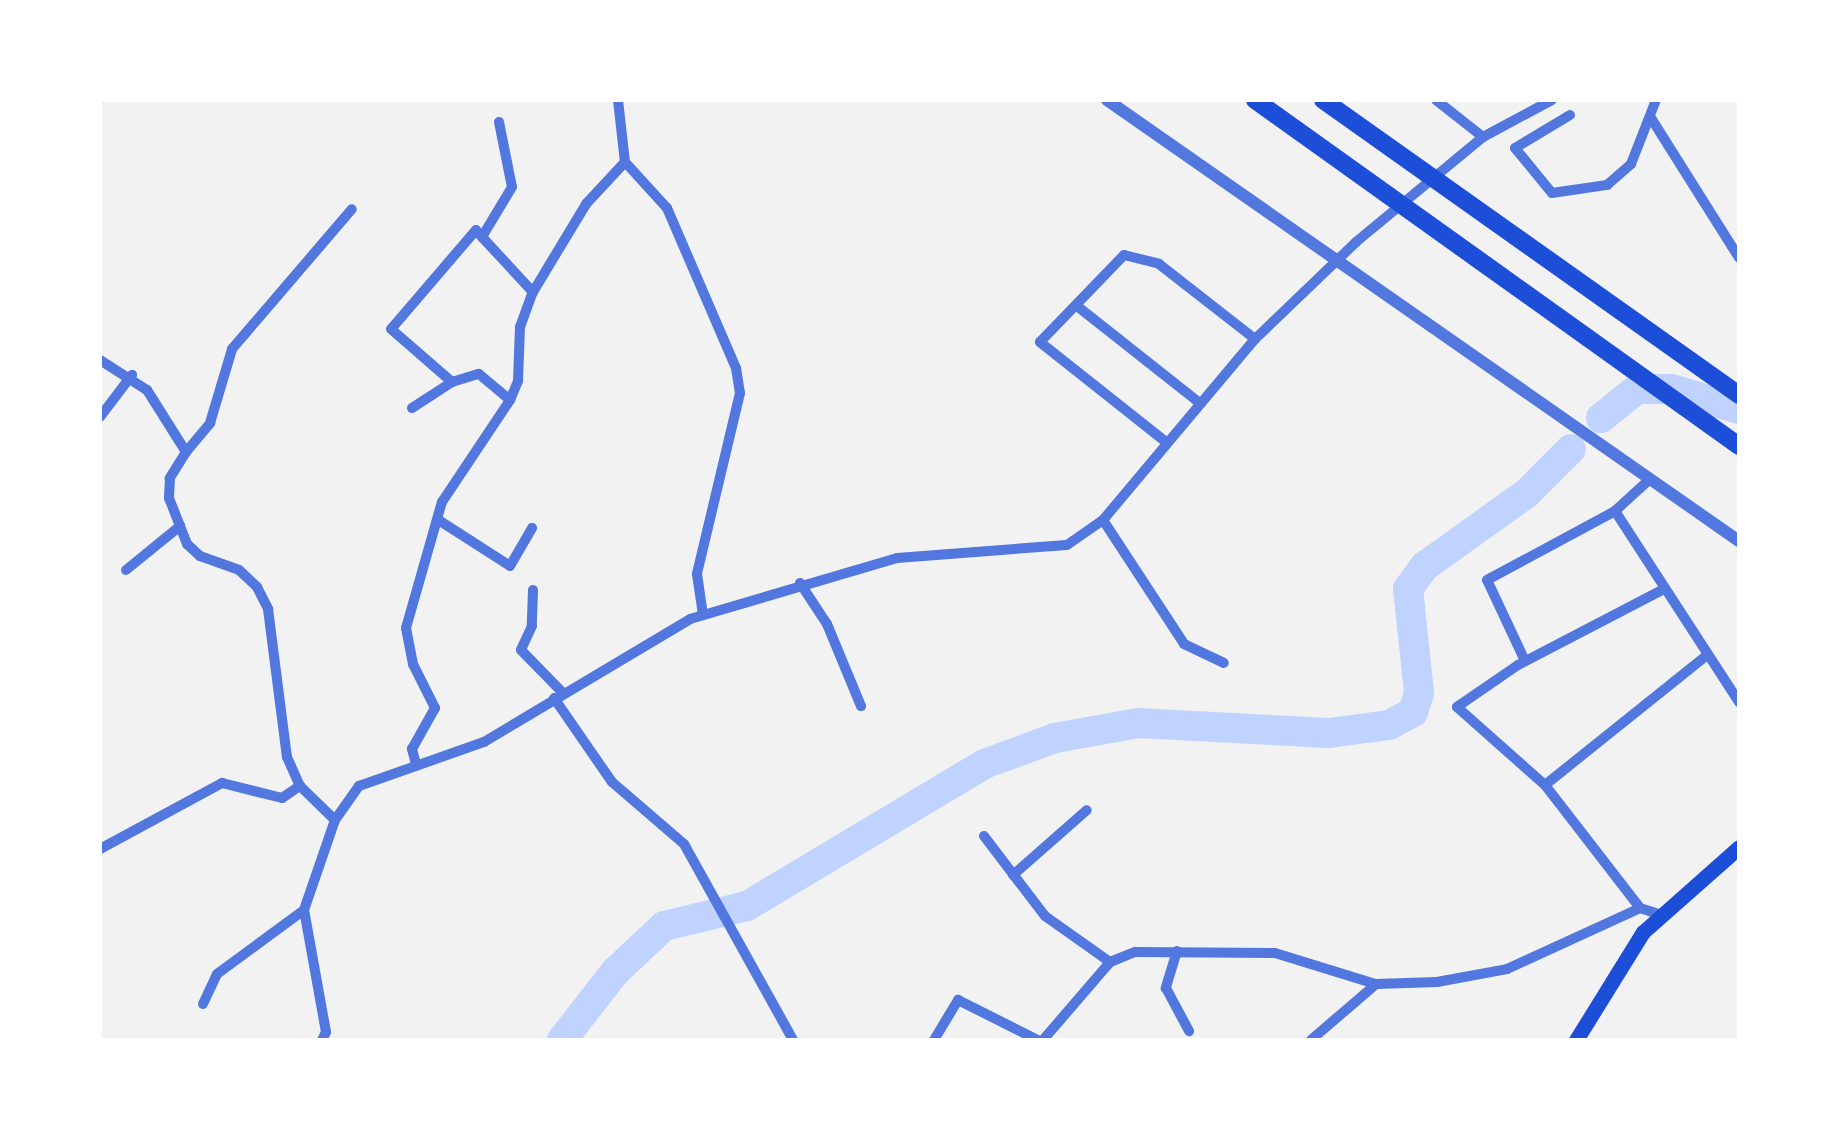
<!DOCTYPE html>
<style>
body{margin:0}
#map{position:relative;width:1839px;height:1140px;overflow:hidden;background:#f2f2f2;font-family:"DM Sans",sans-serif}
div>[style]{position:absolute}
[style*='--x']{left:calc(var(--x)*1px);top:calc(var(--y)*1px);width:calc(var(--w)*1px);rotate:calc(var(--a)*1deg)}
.river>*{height:30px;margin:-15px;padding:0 15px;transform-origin:15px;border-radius:15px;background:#bfd3fe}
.minor>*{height:10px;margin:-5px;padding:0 5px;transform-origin:5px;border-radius:5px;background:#5277de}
.tertiary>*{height:12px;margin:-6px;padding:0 6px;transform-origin:6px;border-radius:6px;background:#5277de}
.primary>*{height:15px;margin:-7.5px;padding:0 7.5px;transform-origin:7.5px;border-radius:7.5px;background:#1d4ed8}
.motorway>*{height:18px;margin:-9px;padding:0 9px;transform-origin:9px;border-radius:9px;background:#1d4ed8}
span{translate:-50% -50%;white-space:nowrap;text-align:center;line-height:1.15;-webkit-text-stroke:9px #fff;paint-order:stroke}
.frame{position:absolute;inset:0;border:102px solid #fff;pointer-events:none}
</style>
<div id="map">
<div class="river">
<i style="--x:1601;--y:418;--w:46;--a:-38.9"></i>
<i style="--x:1637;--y:389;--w:34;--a:0"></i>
<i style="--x:1671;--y:389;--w:71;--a:16.4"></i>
<i style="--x:562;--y:1040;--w:86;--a:-52.1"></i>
<i style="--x:615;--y:972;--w:67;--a:-43.2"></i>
<i style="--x:664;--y:926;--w:85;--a:-13.5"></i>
<i style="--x:747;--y:906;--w:276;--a:-30.9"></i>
<i style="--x:984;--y:764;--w:76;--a:-20.1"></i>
<i style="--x:1055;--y:738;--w:84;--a:-10.2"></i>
<i style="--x:1138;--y:723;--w:191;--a:3"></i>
<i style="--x:1329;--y:733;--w:61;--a:-7.6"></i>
<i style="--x:1389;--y:725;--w:27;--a:-28"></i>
<i style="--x:1413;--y:712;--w:20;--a:-72"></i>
<i style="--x:1419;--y:693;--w:105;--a:-96"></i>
<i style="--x:1408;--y:589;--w:29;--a:-54"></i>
<i style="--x:1425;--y:566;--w:125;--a:-35.6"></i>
<i style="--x:1527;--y:493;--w:62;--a:-45"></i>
</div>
<div class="minor">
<i style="--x:618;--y:100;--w:62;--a:83.6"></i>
<i style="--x:625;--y:162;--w:62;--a:47.6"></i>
<i style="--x:667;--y:208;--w:174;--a:66.7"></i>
<i style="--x:736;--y:368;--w:25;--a:81"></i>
<i style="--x:740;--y:393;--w:186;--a:103.4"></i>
<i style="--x:697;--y:574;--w:41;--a:81.7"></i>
<i style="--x:1436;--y:100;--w:60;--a:38.2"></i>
<i style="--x:1570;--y:115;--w:64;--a:149"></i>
<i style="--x:1515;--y:148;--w:58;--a:50.6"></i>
<i style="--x:1552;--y:193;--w:56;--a:-8.3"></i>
<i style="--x:1607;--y:185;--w:32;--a:-41"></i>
<i style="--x:1631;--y:164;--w:69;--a:-68.7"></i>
<i style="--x:1651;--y:118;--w:165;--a:57.8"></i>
<i style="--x:499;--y:122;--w:66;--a:78.7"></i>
<i style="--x:512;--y:187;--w:58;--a:121"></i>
<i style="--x:482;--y:237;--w:9;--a:-131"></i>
<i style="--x:476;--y:230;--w:130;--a:130.6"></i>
<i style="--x:391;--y:329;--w:81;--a:41"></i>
<i style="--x:452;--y:382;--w:28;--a:-17"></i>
<i style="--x:479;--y:374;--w:40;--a:40"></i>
<i style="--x:482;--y:237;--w:75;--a:47.2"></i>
<i style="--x:1077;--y:306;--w:157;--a:38.3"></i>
<i style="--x:100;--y:360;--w:56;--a:32.6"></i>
<i style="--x:147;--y:390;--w:73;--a:57.8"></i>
<i style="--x:186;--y:452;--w:31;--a:122"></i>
<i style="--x:170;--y:478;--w:20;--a:93"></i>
<i style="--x:169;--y:498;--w:49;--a:68.6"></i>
<i style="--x:187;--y:544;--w:18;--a:43"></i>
<i style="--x:200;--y:556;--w:41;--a:19.7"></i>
<i style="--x:239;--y:570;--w:25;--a:43"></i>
<i style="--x:257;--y:587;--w:25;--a:63"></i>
<i style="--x:268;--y:609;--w:149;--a:82.7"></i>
<i style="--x:287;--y:757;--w:32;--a:66"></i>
<i style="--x:300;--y:786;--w:49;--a:44.2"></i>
<i style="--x:412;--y:408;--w:48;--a:-33"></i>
<i style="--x:100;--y:417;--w:53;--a:-52.7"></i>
<i style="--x:1166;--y:442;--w:161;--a:-141.6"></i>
<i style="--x:1040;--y:342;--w:121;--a:-46"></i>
<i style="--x:1124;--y:255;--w:36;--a:14"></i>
<i style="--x:1159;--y:264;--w:122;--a:38"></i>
<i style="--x:186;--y:452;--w:38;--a:-50"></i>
<i style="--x:210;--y:423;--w:77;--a:-73.4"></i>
<i style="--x:232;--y:349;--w:184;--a:-49.4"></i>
<i style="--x:1615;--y:511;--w:228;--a:57"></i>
<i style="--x:1103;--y:520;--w:148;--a:56.8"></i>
<i style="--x:1184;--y:644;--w:44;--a:25.4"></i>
<i style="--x:440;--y:521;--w:83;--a:32.7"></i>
<i style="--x:510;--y:566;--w:44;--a:-59.9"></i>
<i style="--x:126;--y:570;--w:70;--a:-39.2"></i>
<i style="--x:800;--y:583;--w:49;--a:56.6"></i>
<i style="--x:827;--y:624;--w:89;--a:67.5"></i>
<i style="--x:1664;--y:589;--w:165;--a:152.5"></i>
<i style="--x:1518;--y:665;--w:74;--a:145.5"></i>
<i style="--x:1457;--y:707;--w:118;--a:41.6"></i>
<i style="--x:1545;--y:785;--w:208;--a:-38.7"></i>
<i style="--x:533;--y:590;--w:36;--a:92"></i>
<i style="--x:532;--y:626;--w:26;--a:115"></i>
<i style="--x:521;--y:650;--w:59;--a:45.7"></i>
<i style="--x:1525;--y:661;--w:89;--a:-115.1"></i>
<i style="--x:1487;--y:580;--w:145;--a:-28.3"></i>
<i style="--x:1615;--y:511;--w:47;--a:-42.4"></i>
<i style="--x:554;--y:698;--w:102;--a:55.4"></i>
<i style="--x:612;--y:782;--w:95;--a:40.7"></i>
<i style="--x:684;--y:844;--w:224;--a:60.9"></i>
<i style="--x:416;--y:764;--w:16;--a:-105"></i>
<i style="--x:412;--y:749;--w:47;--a:-60.7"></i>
<i style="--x:435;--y:708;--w:49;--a:-116.6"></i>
<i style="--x:413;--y:664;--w:37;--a:-101"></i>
<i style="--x:406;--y:628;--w:131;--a:-74.1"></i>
<i style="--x:442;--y:502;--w:123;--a:-56.3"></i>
<i style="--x:510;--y:400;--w:21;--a:-67"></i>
<i style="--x:518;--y:381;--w:54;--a:-87.9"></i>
<i style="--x:520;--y:327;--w:37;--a:-70"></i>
<i style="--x:533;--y:292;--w:103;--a:-58.9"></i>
<i style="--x:586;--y:204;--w:57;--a:-47.1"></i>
<i style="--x:1545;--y:785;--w:155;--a:52.3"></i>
<i style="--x:984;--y:836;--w:101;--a:52.7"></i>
<i style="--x:1045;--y:916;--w:80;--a:35.3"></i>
<i style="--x:100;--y:849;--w:139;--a:-28.4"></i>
<i style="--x:222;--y:783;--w:62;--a:14"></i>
<i style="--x:282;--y:798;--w:22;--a:-34"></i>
<i style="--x:1013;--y:875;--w:98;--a:-41.3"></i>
<i style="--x:1177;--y:951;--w:39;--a:107"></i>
<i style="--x:1166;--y:988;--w:49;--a:61.9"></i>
<i style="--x:203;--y:1004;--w:33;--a:-65"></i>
<i style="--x:217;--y:974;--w:108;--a:-36.3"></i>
<i style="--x:322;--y:1040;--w:9;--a:-63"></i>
<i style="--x:326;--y:1032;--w:124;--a:-100.2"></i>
<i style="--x:304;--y:910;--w:95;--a:-71"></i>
<i style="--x:335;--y:820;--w:42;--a:-54.8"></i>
<i style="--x:359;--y:786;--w:133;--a:-19.4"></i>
<i style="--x:484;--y:742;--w:240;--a:-30.8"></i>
<i style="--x:690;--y:619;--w:216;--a:-16.4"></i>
<i style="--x:897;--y:558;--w:170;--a:-4.4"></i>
<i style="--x:1067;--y:545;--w:44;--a:-34.8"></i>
<i style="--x:1103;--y:520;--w:236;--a:-50"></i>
<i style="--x:1255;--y:339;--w:140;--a:-43.8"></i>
<i style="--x:1356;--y:242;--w:165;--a:-39.6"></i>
<i style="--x:1483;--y:137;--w:78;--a:-28.2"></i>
<i style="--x:934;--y:1040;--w:47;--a:-59"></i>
<i style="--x:958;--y:1000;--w:89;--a:26.6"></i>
<i style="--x:1043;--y:1040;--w:103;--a:-49.3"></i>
<i style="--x:1110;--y:962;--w:27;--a:-22"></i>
<i style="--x:1135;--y:952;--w:140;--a:0.4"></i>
<i style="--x:1275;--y:953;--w:106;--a:17.1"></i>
<i style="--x:1376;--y:984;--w:61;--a:-1.9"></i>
<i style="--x:1437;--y:982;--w:71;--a:-10.5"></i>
<i style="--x:1507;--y:969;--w:146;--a:-24.6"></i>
<i style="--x:1640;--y:908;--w:19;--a:18"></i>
<i style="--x:1311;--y:1040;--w:86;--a:-40.7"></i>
</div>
<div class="tertiary">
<i style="--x:1107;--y:100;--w:771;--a:34.91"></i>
</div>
<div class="primary">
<i style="--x:1576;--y:1040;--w:127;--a:-58.2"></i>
<i style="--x:1643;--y:932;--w:128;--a:-41.5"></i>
</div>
<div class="motorway">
<i style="--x:1255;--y:100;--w:595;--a:35.56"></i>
<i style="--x:1323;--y:100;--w:510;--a:35.34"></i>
</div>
<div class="frame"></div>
</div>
